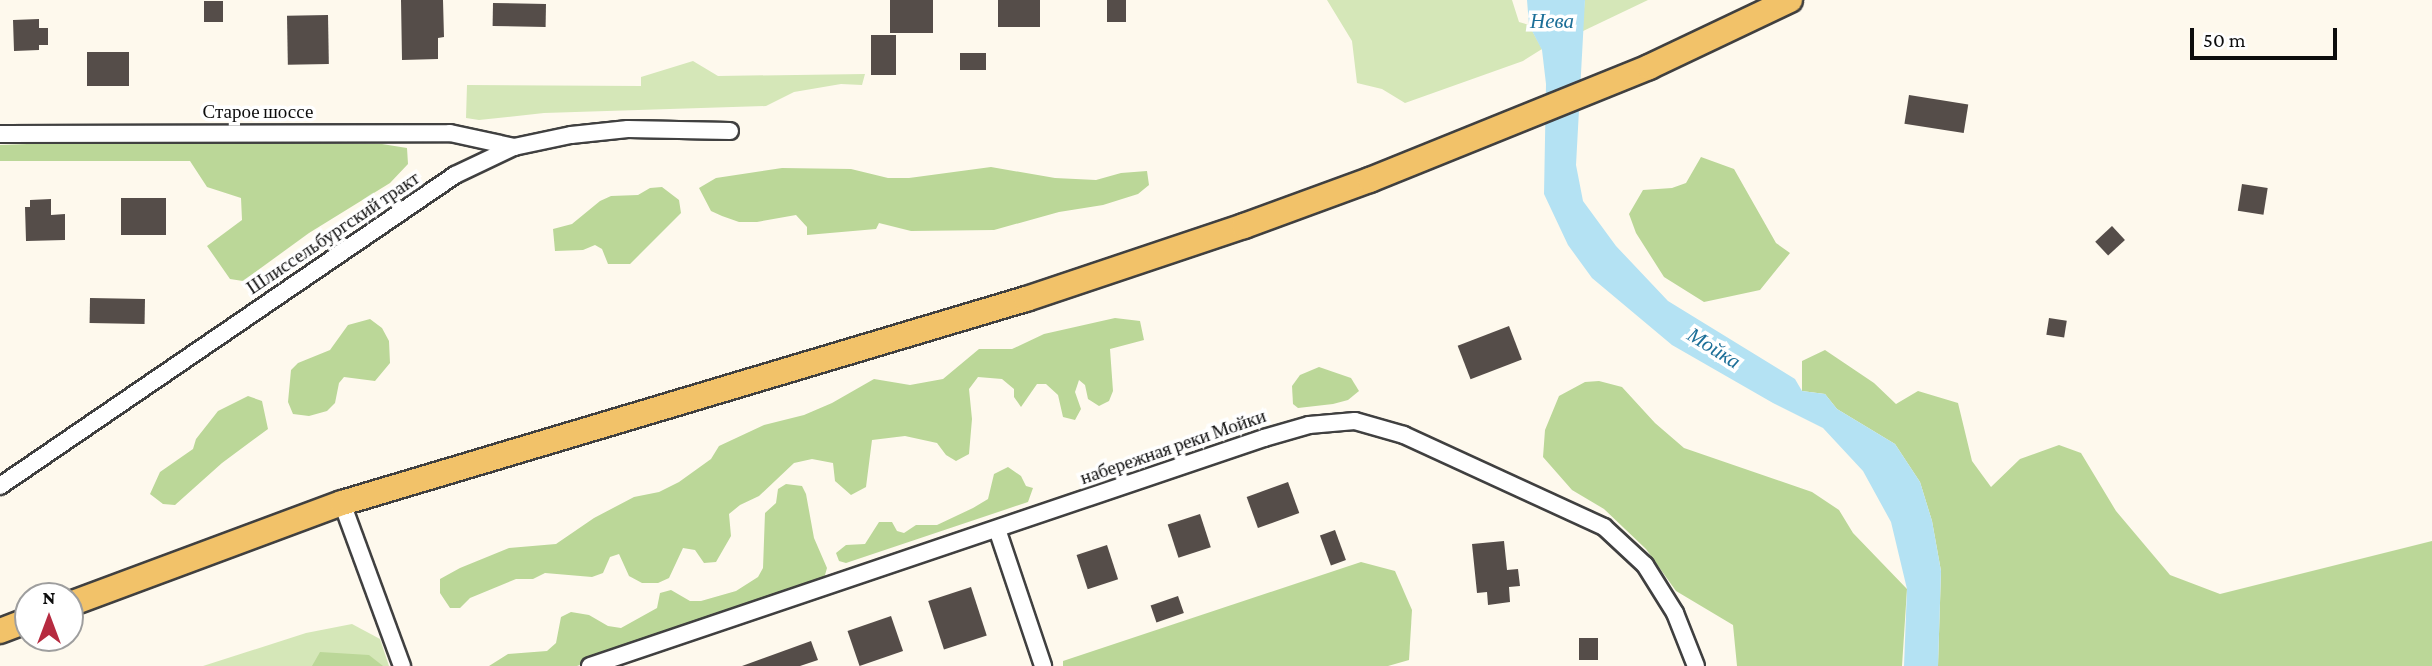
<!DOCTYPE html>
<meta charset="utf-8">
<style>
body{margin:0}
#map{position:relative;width:2432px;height:666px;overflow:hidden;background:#fef9ed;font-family:"Crimson Pro",serif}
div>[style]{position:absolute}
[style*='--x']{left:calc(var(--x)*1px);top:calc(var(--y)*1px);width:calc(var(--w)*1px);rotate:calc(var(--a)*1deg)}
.green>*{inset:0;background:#d5e7b8}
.forest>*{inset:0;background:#bbd798}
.water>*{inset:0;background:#b4e2f3}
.building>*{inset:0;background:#554d49;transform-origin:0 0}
.roads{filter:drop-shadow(2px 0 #404040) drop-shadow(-2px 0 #404040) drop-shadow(0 2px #404040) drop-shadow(0 -2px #404040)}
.minor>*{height:16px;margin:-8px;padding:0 8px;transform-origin:8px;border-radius:8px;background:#fff}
.primary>*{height:24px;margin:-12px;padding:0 12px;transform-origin:12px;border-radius:12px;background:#f2c269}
span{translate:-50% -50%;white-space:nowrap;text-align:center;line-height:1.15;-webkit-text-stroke:7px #fff;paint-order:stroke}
.street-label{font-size:19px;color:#0d0d0d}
.water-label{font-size:21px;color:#1c6f98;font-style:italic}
.north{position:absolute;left:14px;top:582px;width:70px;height:70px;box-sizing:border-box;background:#fff;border:2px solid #9e9e9e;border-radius:50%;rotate:0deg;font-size:19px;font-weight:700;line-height:28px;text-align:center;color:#0d0d0d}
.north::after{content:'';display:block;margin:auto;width:24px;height:32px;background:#b62b40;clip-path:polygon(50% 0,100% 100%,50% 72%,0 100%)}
.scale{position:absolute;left:2190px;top:28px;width:147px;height:32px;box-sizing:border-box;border:4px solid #0d0d0d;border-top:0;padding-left:9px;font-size:21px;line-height:24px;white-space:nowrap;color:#0d0d0d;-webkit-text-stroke:5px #fff;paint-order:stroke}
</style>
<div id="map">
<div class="green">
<i style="clip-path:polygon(1327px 0,1512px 0,1519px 22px,1529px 25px,1542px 49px,1523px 61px,1405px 103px,1382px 89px,1357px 83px,1352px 41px)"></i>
<i style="clip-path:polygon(1585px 0,1648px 0,1581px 32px)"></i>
<i style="clip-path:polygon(693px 61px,718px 76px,865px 74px,862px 85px,841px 84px,794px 92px,766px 106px,544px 113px,479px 120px,466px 118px,467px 85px,641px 86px,641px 77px)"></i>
<i style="clip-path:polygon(352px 624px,380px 639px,389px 666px,203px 666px,306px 633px)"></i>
</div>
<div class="forest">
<i style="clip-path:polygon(82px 142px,382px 144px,407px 148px,408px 164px,390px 183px,309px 233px,243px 281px,230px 279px,207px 246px,242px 220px,241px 198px,207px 187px,190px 161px,0 161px,0 145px)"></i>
<i style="clip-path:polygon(1701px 157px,1734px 169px,1776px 243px,1790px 253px,1760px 290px,1704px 302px,1664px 277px,1636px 233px,1629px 214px,1643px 190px,1672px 188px,1686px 183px)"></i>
<i style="clip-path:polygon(991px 167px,1055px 178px,1096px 180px,1121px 173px,1147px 171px,1149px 185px,1138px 194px,1103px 205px,1059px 212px,994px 230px,911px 231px,879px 223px,876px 229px,807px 235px,807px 227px,796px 215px,757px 222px,739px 222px,722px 216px,711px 211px,699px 188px,716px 178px,782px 168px,851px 169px,888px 178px,909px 178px)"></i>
<i style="clip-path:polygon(662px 187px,679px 200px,681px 213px,630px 264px,608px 264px,602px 249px,595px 245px,583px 250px,555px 251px,553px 229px,572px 224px,600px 201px,611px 196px,638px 195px,650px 188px)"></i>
<i style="clip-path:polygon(1115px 318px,1140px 321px,1144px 340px,1110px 349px,1113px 391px,1109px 401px,1099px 406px,1088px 399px,1085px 385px,1079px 380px,1075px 392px,1081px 409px,1075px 420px,1063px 417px,1058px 395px,1046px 384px,1037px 384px,1021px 407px,1014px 397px,1014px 389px,1002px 379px,978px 377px,969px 389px,972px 419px,969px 454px,956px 461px,946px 455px,937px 443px,905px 436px,872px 440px,866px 487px,851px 495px,835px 481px,833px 463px,812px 459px,794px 463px,759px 496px,740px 505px,729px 514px,731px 536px,716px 562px,704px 563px,695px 550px,683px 548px,669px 578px,658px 583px,642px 583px,629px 576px,619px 554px,610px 557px,603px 573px,592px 577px,545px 573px,533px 579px,516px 579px,470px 598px,460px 608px,450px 608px,440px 593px,440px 579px,460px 568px,509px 548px,556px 544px,594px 518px,634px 497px,659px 492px,679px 482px,711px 459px,719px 446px,764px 425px,804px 415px,832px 403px,874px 379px,910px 385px,943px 379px,979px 349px,1012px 349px,1044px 334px)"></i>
<i style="clip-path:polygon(370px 319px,382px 328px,389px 341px,390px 363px,375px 381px,344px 377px,339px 383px,335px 403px,327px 411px,309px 416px,293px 414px,288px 402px,291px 370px,298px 363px,330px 350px,348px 325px)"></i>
<i style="clip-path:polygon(1825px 350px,1874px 383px,1896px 404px,1918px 391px,1958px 403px,1972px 461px,1991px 487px,2020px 459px,2059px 445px,2081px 453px,2116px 511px,2170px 575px,2220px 594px,2432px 541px,2432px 666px,1938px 666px,1941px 571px,1932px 521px,1920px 482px,1895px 444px,1837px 409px,1825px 394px,1802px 391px,1802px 361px)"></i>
<i style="clip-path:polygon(1319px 367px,1351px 378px,1359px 391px,1348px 400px,1333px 404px,1298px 408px,1293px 404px,1292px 386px,1300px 375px)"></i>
<i style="clip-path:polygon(1599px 381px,1622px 387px,1655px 423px,1684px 448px,1812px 492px,1839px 510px,1853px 533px,1907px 589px,1902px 666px,1737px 666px,1733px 625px,1676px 591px,1646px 549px,1604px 509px,1572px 490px,1543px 457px,1545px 430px,1559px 396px,1585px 382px)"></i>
<i style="clip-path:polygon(248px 396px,262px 401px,268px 429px,222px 463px,175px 505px,163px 504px,150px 494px,160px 472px,193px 449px,196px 439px,218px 411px)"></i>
<i style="clip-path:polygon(1008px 467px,1021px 476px,1026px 486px,1033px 488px,1028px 502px,846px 563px,839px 561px,836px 553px,846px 545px,865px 544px,879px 522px,892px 522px,897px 531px,904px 533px,916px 525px,937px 525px,973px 508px,988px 499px,994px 474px)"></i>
<i style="clip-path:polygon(786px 484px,802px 486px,806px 494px,814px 538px,827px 568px,823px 582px,577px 666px,489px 666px,508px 654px,547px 651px,556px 643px,561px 617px,571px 612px,589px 615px,608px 626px,621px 628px,657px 608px,660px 593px,671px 590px,690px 601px,701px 601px,736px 591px,758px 577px,763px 568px,765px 513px,776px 503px,778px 489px)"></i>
<i style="clip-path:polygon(1361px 562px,1395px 571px,1412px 610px,1409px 660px,1388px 666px,1063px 666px,1063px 661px)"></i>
<i style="clip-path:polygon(320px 652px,369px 655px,383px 666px,312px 666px)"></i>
</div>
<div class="water">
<i style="clip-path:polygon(1527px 0,1585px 0,1576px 165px,1583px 201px,1616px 246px,1668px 301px,1795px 379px,1802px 391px,1825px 394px,1837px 409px,1895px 444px,1920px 482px,1932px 521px,1941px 571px,1938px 666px,1904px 666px,1907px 589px,1891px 522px,1863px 471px,1823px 428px,1773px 403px,1672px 345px,1592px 278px,1568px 245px,1544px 194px,1546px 84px,1542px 50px,1529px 25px)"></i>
</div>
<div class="building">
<i style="clip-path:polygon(401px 0,443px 0,444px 37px,438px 38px,438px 59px,402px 60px)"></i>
<i style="left:890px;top:0;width:43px;height:33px"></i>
<i style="left:998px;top:0;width:42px;height:27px"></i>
<i style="left:1107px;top:0;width:19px;height:22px"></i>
<i style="left:223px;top:1px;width:21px;height:19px;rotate:90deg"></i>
<i style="left:493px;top:3px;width:53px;height:23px;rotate:1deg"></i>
<i style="left:328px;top:15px;width:49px;height:41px;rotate:89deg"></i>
<i style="clip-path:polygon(39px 19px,39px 28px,48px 28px,48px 45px,39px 45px,39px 50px,14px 51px,13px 20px)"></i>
<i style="left:871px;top:35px;width:25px;height:40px"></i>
<i style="left:87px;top:52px;width:42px;height:34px"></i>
<i style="left:960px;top:53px;width:26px;height:17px"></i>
<i style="left:1909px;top:95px;width:60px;height:29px;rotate:9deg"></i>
<i style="left:2242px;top:184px;width:26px;height:27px;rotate:9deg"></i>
<i style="left:166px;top:198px;width:37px;height:45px;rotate:90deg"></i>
<i style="clip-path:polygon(51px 199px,51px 215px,65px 214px,65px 240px,26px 241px,25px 207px,30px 207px,30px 200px)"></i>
<i style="left:2112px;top:226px;width:19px;height:23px;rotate:47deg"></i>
<i style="left:90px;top:298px;width:55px;height:25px;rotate:1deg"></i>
<i style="left:2049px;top:318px;width:18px;height:17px;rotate:9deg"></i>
<i style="left:1509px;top:326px;width:36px;height:55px;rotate:69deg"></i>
<i style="left:1288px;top:482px;width:33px;height:44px;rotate:70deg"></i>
<i style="left:1200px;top:514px;width:35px;height:34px;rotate:72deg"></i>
<i style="left:1335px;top:530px;width:32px;height:16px;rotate:70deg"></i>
<i style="clip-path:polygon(1504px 541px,1507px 570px,1518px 569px,1520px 586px,1509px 587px,1510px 602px,1488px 605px,1487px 592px,1477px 593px,1472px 544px)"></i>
<i style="left:1107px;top:545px;width:36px;height:32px;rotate:72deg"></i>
<i style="left:971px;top:587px;width:51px;height:45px;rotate:72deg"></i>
<i style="left:1178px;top:596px;width:18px;height:29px;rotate:71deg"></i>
<i style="left:891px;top:616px;width:37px;height:46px;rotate:71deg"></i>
<i style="left:1579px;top:638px;width:19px;height:22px"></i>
<i style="clip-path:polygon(811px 641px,818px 660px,800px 666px,742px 666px)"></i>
</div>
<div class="roads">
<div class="minor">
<i style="--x:0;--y:134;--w:450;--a:-0.1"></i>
<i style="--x:450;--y:133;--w:66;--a:12.3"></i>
<i style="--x:0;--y:486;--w:551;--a:-34.35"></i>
<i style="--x:455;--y:175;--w:65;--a:-25.4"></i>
<i style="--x:514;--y:147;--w:58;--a:-11.9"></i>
<i style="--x:571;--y:135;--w:57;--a:-6"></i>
<i style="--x:628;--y:129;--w:102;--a:1.1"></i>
<i style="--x:342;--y:503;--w:174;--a:69.8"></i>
<i style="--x:997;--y:529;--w:145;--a:71.4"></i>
<i style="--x:590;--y:666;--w:712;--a:-18.69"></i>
<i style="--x:1264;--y:438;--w:47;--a:-16.1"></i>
<i style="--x:1309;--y:425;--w:46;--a:-5"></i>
<i style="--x:1355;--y:421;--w:51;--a:15.9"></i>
<i style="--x:1404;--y:435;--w:220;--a:24.7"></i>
<i style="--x:1604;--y:527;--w:56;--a:42.8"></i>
<i style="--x:1645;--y:565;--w:57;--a:58"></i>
<i style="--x:1675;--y:613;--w:57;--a:68.4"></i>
</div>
<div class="primary">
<i style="--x:70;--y:604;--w:290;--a:-20.4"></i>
<i style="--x:342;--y:503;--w:714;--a:-16.61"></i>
<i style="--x:1026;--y:299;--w:230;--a:-18.5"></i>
<i style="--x:1244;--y:226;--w:134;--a:-20.1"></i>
<i style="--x:1370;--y:180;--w:301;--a:-22"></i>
<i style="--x:1649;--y:67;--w:156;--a:-25.4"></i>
<i style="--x:0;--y:631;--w:30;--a:-21"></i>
</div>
</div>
<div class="street-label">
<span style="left:258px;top:112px">Старое шоссе</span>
<span style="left:333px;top:233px;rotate:-34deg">Шлиссельбургский тракт</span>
<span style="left:1173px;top:447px;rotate:-19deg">набережная реки Мойки</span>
</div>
<div class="water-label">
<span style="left:1552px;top:21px">Нева</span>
<span style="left:1714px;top:348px;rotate:32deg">Мойка</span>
</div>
<div class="north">N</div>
<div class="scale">50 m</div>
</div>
